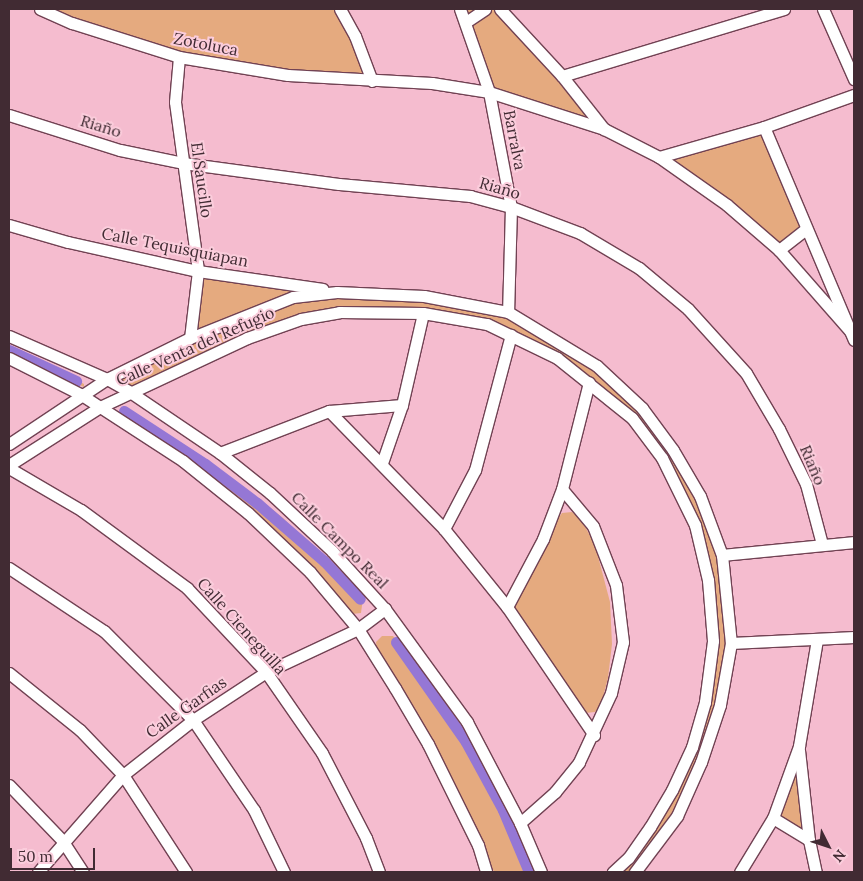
<!DOCTYPE html>
<meta charset="utf-8">
<style>
body{margin:0}
#map{position:relative;width:863px;height:881px;overflow:hidden;background:#f5bccf;font-family:Lora,serif}
div>[style]{position:absolute}
[style*='--x']{left:calc(var(--x)*1px);top:calc(var(--y)*1px);width:calc(var(--w)*1px);rotate:calc(var(--a)*1deg)}
.green>*{inset:0;background:#e5aa7f}
.canal>*{height:11px;margin:-5.5px;padding:0 5.5px;transform-origin:5.5px;border-radius:5.5px;background:#9577d5}
.roads{filter:drop-shadow(1px 0 #714253) drop-shadow(-1px 0 #714253) drop-shadow(0 1px #714253) drop-shadow(0 -1px #714253)}
.minor>*{height:11px;margin:-5.5px;padding:0 5.5px;transform-origin:5.5px;border-radius:5.5px;background:#fff}
span{translate:-50% -50%;white-space:nowrap;text-align:center;line-height:1.15;-webkit-text-stroke:4px #fbcddc;paint-order:stroke}
.street-label{font-size:16px;color:#412b33}
.frame{position:absolute;inset:0;border:10px solid #412b33;pointer-events:none}
.north{position:absolute;left:803px;top:821px;width:50px;height:50px;-webkit-text-stroke:4px #fbcddc;paint-order:stroke;rotate:131deg;font-size:14px;font-weight:700;line-height:20px;text-align:center;color:#412b33}
.north::after{content:'';display:block;margin:auto;width:18px;height:22px;background:#412b33;clip-path:polygon(50% 0,100% 100%,50% 72%,0 100%)}
.scale{position:absolute;left:10px;top:848px;width:85px;height:22px;box-sizing:border-box;border:2px solid #412b33;border-top:0;padding-left:6px;font-size:15px;line-height:18px;white-space:nowrap;color:#412b33;-webkit-text-stroke:4px #fbcddc;paint-order:stroke}
</style>
<div id="map">
<div class="green">
<i style="clip-path:polygon(40px 9px,340px 9px,372px 81px,179px 57px)"></i>
<i style="clip-path:polygon(460px 9px,500px 9px,604px 129px,489px 92px)"></i>
<i style="clip-path:polygon(764px 127px,805px 230px,779px 250px,659px 157px)"></i>
<i style="clip-path:polygon(198px 271px,337px 292px,424px 296px,508px 312px,597px 366px,673px 450px,722px 555px,731px 643px,720px 705px,677px 816px,635px 872px,613px 872px,628px 858px,692px 747px,713px 641px,695px 525px,632px 418px,589px 382px,511px 335px,423px 313px,301px 319px,130px 392px,107px 379px,190px 338px)"></i>
<i style="clip-path:polygon(9px 349px,62px 371px,84px 384px,84px 387px,9px 355px)"></i>
<i style="clip-path:polygon(126px 409px,244px 487px,283px 518px,363px 598px,361px 613px,352px 614px,292px 549px,235px 495px,186px 456px,119px 413px,120px 410px)"></i>
<i style="clip-path:polygon(572px 512px,581px 519px,595px 545px,610px 602px,612px 644px,608px 678px,601px 705px,595px 712px,585px 713px,513px 606px,551px 528px,562px 513px)"></i>
<i style="clip-path:polygon(382px 636px,393px 636px,400px 644px,468px 741px,532px 872px,494px 872px,446px 766px,377px 653px,376px 642px)"></i>
<i style="clip-path:polygon(799px 746px,809px 840px,773px 818px)"></i>
</div>
<div class="canal">
<i style="--x:9;--y:350;--w:74;--a:24.8"></i>
<i style="--x:124;--y:411;--w:97;--a:33.2"></i>
<i style="--x:205;--y:464;--w:65;--a:36.9"></i>
<i style="--x:257;--y:503;--w:89;--a:40.9"></i>
<i style="--x:324;--y:561;--w:52;--a:46.5"></i>
<i style="--x:396;--y:642;--w:122;--a:55"></i>
<i style="--x:466;--y:742;--w:77;--a:61.4"></i>
<i style="--x:503;--y:810;--w:67;--a:67.2"></i>
</div>
<div class="roads">
<div class="minor">
<i style="--x:40;--y:9;--w:35;--a:24"></i>
<i style="--x:72;--y:23;--w:112;--a:17.6"></i>
<i style="--x:179;--y:57;--w:110;--a:9.4"></i>
<i style="--x:288;--y:75;--w:144;--a:3.2"></i>
<i style="--x:432;--y:83;--w:58;--a:9"></i>
<i style="--x:489;--y:92;--w:121;--a:17.8"></i>
<i style="--x:604;--y:129;--w:62;--a:27"></i>
<i style="--x:659;--y:157;--w:83;--a:35.2"></i>
<i style="--x:727;--y:205;--w:69;--a:40.9"></i>
<i style="--x:779;--y:250;--w:109;--a:48.7"></i>
<i style="--x:340;--y:9;--w:31;--a:61"></i>
<i style="--x:355;--y:36;--w:48;--a:69.3"></i>
<i style="--x:460;--y:9;--w:88;--a:70.7"></i>
<i style="--x:489;--y:92;--w:117;--a:79.2"></i>
<i style="--x:511;--y:207;--w:105;--a:91.6"></i>
<i style="--x:500;--y:9;--w:91;--a:47.2"></i>
<i style="--x:562;--y:76;--w:68;--a:51.6"></i>
<i style="--x:823;--y:9;--w:77;--a:66.1"></i>
<i style="--x:466;--y:22;--w:23;--a:-34"></i>
<i style="--x:179;--y:57;--w:45;--a:95.1"></i>
<i style="--x:175;--y:102;--w:171;--a:82.2"></i>
<i style="--x:198;--y:271;--w:67;--a:96.8"></i>
<i style="--x:562;--y:76;--w:232;--a:-16.8"></i>
<i style="--x:9;--y:115;--w:116;--a:17.5"></i>
<i style="--x:120;--y:150;--w:64;--a:11.7"></i>
<i style="--x:183;--y:163;--w:157;--a:7.7"></i>
<i style="--x:339;--y:184;--w:132;--a:5.2"></i>
<i style="--x:470;--y:196;--w:42;--a:15"></i>
<i style="--x:511;--y:207;--w:74;--a:20.6"></i>
<i style="--x:580;--y:233;--w:69;--a:30.7"></i>
<i style="--x:639;--y:268;--w:64;--a:39.9"></i>
<i style="--x:688;--y:309;--w:86;--a:47.8"></i>
<i style="--x:746;--y:373;--w:65;--a:59.5"></i>
<i style="--x:779;--y:429;--w:61;--a:63.9"></i>
<i style="--x:806;--y:484;--w:62;--a:75.1"></i>
<i style="--x:764;--y:127;--w:231;--a:67.1"></i>
<i style="--x:659;--y:157;--w:109;--a:-15.9"></i>
<i style="--x:764;--y:127;--w:96;--a:-19.6"></i>
<i style="--x:9;--y:225;--w:61;--a:16.1"></i>
<i style="--x:68;--y:242;--w:133;--a:12.6"></i>
<i style="--x:198;--y:271;--w:126;--a:8.2"></i>
<i style="--x:779;--y:250;--w:33;--a:-38"></i>
<i style="--x:9;--y:336;--w:107;--a:23.7"></i>
<i style="--x:107;--y:379;--w:26;--a:29"></i>
<i style="--x:130;--y:392;--w:109;--a:34.1"></i>
<i style="--x:220;--y:453;--w:64;--a:38.7"></i>
<i style="--x:270;--y:493;--w:85;--a:43.1"></i>
<i style="--x:332;--y:551;--w:79;--a:47.6"></i>
<i style="--x:385;--y:609;--w:140;--a:54"></i>
<i style="--x:467;--y:722;--w:114;--a:62.3"></i>
<i style="--x:520;--y:823;--w:53;--a:66.8"></i>
<i style="--x:9;--y:358;--w:80;--a:26.9"></i>
<i style="--x:80;--y:394;--w:123;--a:33"></i>
<i style="--x:183;--y:461;--w:83;--a:38.7"></i>
<i style="--x:248;--y:513;--w:86;--a:43.6"></i>
<i style="--x:310;--y:572;--w:75;--a:49.9"></i>
<i style="--x:358;--y:629;--w:70;--a:57.9"></i>
<i style="--x:395;--y:688;--w:65;--a:59.5"></i>
<i style="--x:428;--y:744;--w:113;--a:63.7"></i>
<i style="--x:478;--y:845;--w:28;--a:73"></i>
<i style="--x:329;--y:411;--w:165;--a:45.7"></i>
<i style="--x:444;--y:529;--w:100;--a:51.1"></i>
<i style="--x:507;--y:607;--w:155;--a:55.8"></i>
<i style="--x:9;--y:444;--w:118;--a:-33.6"></i>
<i style="--x:107;--y:379;--w:93;--a:-26.3"></i>
<i style="--x:190;--y:338;--w:111;--a:-21.7"></i>
<i style="--x:293;--y:297;--w:44;--a:-6.5"></i>
<i style="--x:337;--y:292;--w:87;--a:2.6"></i>
<i style="--x:424;--y:296;--w:86;--a:10.8"></i>
<i style="--x:508;--y:312;--w:104;--a:31.2"></i>
<i style="--x:597;--y:366;--w:62;--a:43"></i>
<i style="--x:642;--y:408;--w:52;--a:53.6"></i>
<i style="--x:673;--y:450;--w:53;--a:59.6"></i>
<i style="--x:700;--y:496;--w:63;--a:69.6"></i>
<i style="--x:722;--y:555;--w:88;--a:84.2"></i>
<i style="--x:731;--y:643;--w:63;--a:100.1"></i>
<i style="--x:720;--y:705;--w:60;--a:108.4"></i>
<i style="--x:701;--y:762;--w:59;--a:114"></i>
<i style="--x:677;--y:816;--w:70;--a:126.9"></i>
<i style="--x:220;--y:453;--w:117;--a:-21.1"></i>
<i style="--x:329;--y:411;--w:73;--a:-4.7"></i>
<i style="--x:382;--y:463;--w:61;--a:-71"></i>
<i style="--x:402;--y:405;--w:94;--a:-77.1"></i>
<i style="--x:9;--y:465;--w:108;--a:-32.5"></i>
<i style="--x:100;--y:407;--w:162;--a:-25.1"></i>
<i style="--x:247;--y:338;--w:57;--a:-19.4"></i>
<i style="--x:301;--y:319;--w:39;--a:-10"></i>
<i style="--x:339;--y:312;--w:84;--a:0.7"></i>
<i style="--x:423;--y:313;--w:65;--a:9.8"></i>
<i style="--x:487;--y:324;--w:78;--a:25.9"></i>
<i style="--x:557;--y:358;--w:96;--a:38.7"></i>
<i style="--x:632;--y:418;--w:50;--a:53.1"></i>
<i style="--x:662;--y:458;--w:75;--a:63.8"></i>
<i style="--x:695;--y:525;--w:57;--a:76.7"></i>
<i style="--x:708;--y:580;--w:61;--a:85.3"></i>
<i style="--x:713;--y:641;--w:62;--a:97.5"></i>
<i style="--x:705;--y:702;--w:47;--a:106.1"></i>
<i style="--x:692;--y:747;--w:47;--a:114.9"></i>
<i style="--x:672;--y:790;--w:43;--a:120.7"></i>
<i style="--x:650;--y:827;--w:38;--a:125"></i>
<i style="--x:628;--y:858;--w:21;--a:137"></i>
<i style="--x:9;--y:468;--w:83;--a:30.3"></i>
<i style="--x:81;--y:510;--w:132;--a:36.3"></i>
<i style="--x:187;--y:588;--w:115;--a:46.8"></i>
<i style="--x:266;--y:672;--w:98;--a:55.3"></i>
<i style="--x:322;--y:753;--w:96;--a:62.6"></i>
<i style="--x:366;--y:838;--w:36;--a:69"></i>
<i style="--x:444;--y:529;--w:67;--a:-62.3"></i>
<i style="--x:475;--y:470;--w:140;--a:-75.1"></i>
<i style="--x:722;--y:555;--w:133;--a:-5.6"></i>
<i style="--x:9;--y:568;--w:114;--a:33.6"></i>
<i style="--x:104;--y:631;--w:126;--a:45"></i>
<i style="--x:193;--y:720;--w:109;--a:55.9"></i>
<i style="--x:254;--y:810;--w:69;--a:64.2"></i>
<i style="--x:507;--y:607;--w:77;--a:-62.1"></i>
<i style="--x:543;--y:539;--w:53;--a:-69.2"></i>
<i style="--x:562;--y:489;--w:110;--a:-75.8"></i>
<i style="--x:731;--y:643;--w:123;--a:-2.8"></i>
<i style="--x:9;--y:673;--w:91;--a:38.8"></i>
<i style="--x:80;--y:730;--w:62;--a:46.3"></i>
<i style="--x:123;--y:775;--w:116;--a:57"></i>
<i style="--x:799;--y:750;--w:91;--a:83.7"></i>
<i style="--x:809;--y:840;--w:33;--a:78"></i>
<i style="--x:9;--y:785;--w:76;--a:46.1"></i>
<i style="--x:62;--y:840;--w:38;--a:57"></i>
<i style="--x:773;--y:818;--w:42;--a:31.4"></i>
<i style="--x:520;--y:823;--w:47;--a:-41.5"></i>
<i style="--x:555;--y:792;--w:38;--a:-51"></i>
<i style="--x:579;--y:762;--w:76;--a:-65.1"></i>
<i style="--x:611;--y:693;--w:52;--a:-76.8"></i>
<i style="--x:623;--y:642;--w:57;--a:-97"></i>
<i style="--x:616;--y:585;--w:63;--a:-111.3"></i>
<i style="--x:593;--y:526;--w:48;--a:-130"></i>
<i style="--x:38;--y:872;--w:129;--a:-48.8"></i>
<i style="--x:123;--y:775;--w:89;--a:-38.2"></i>
<i style="--x:193;--y:720;--w:87;--a:-33.3"></i>
<i style="--x:266;--y:672;--w:102;--a:-25.1"></i>
<i style="--x:358;--y:629;--w:34;--a:-37"></i>
<i style="--x:740;--y:872;--w:63;--a:-58.6"></i>
<i style="--x:773;--y:818;--w:77;--a:-70.1"></i>
<i style="--x:799;--y:746;--w:108;--a:-80.4"></i>
</div>
</div>
<div class="street-label">
<span style="left:206px;top:44px;rotate:11deg">Zotoluca</span>
<span style="left:101px;top:126px;rotate:17deg">Riaño</span>
<span style="left:515px;top:140px;rotate:79deg">Barralva</span>
<span style="left:202px;top:180px;rotate:82deg">El Saucillo</span>
<span style="left:500px;top:188px;rotate:16deg">Riaño</span>
<span style="left:175px;top:247px;rotate:11deg">Calle Tequisquiapan</span>
<span style="left:195px;top:346px;rotate:-24deg">Calle Venta del Refugio</span>
<span style="left:813px;top:465px;rotate:67deg">Riaño</span>
<span style="left:340px;top:540px;rotate:45deg">Calle Campo Real</span>
<span style="left:242px;top:626px;rotate:48deg">Calle Cieneguilla</span>
<span style="left:186px;top:707px;rotate:-35deg">Calle Garfias</span>
</div>
<div class="frame"></div>
<div class="north">N</div>
<div class="scale">50 m</div>
</div>
